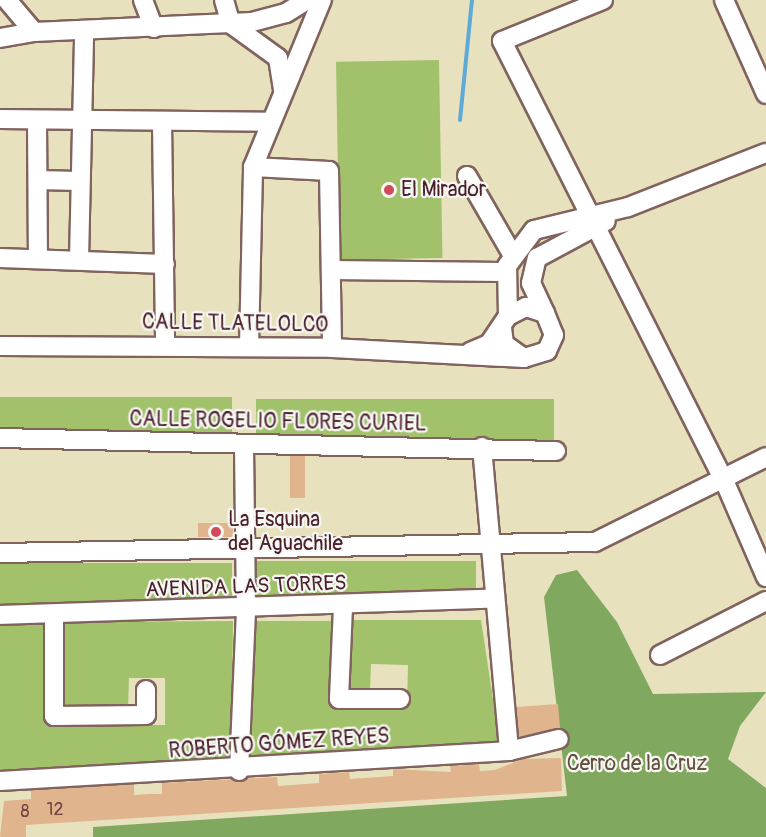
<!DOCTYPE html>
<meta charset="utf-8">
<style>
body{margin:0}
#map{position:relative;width:766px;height:837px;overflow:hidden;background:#e8e1be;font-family:Pangolin,sans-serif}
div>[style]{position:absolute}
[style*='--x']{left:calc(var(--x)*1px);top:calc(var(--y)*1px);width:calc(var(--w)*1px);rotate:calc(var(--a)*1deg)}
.green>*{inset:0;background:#a1c26b;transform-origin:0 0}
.forest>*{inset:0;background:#80a85f}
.stream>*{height:4px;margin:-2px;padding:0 2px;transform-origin:2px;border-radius:2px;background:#5fa9d7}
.building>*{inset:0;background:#e0b58d;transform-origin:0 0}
.roads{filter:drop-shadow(2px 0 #81635e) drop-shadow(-2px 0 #81635e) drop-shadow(0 2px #81635e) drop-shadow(0 -2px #81635e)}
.minor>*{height:18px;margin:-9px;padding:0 9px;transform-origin:9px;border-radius:9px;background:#fff}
.dots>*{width:16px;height:16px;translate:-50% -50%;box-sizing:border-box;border:3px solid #f6f6f2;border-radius:50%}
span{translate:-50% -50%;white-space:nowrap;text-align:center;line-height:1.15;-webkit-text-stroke:4.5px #f6f6f2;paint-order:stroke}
.number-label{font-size:18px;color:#704444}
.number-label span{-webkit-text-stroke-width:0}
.poi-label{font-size:21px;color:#4a1f2b}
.left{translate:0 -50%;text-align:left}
.street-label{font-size:21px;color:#4a1f2b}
.park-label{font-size:21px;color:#64503e}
</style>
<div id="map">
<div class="green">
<i style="left:439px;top:60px;width:198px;height:103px;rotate:89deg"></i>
<i style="left:0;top:397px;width:232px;height:36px"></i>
<i style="left:256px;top:399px;width:298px;height:42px"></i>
<i style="left:253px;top:561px;width:223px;height:44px"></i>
<i style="left:232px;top:563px;width:42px;height:232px;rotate:90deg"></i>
<i style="clip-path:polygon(348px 620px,481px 620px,500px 746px,248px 763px,251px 621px,333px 621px,332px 707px,407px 706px,408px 665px,371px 664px,370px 692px,347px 693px)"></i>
<i style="clip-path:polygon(233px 621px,231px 765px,0 773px,0 623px,45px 623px,45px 725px,165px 725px,165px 678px,129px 678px,128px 711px,61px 710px,62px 622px)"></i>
</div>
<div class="forest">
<i style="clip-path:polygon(577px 570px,617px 622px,653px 694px,766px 692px,740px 726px,728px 759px,766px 788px,766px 837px,93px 837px,93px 827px,567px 796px,544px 597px,556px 575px)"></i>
</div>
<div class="stream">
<i style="--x:460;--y:120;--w:121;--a:-84.3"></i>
</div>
<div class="building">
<i style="left:290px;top:456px;width:15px;height:42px"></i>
<i style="left:233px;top:523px;width:14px;height:35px;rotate:90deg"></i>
<i style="clip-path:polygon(558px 704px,560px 728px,519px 737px,516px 707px)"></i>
<i style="clip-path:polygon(561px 758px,562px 791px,26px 825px,26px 837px,0 837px,4px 801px,31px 799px,31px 790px,134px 784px,134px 795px,149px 794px,162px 794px,162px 783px,277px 777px,278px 786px,319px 783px,319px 774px,349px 772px,350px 779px,393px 776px,393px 769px,451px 772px,450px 766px,479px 764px,480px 771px,495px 770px,523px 759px)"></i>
</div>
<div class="roads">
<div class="minor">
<i style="--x:7;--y:0;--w:42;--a:49.8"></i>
<i style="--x:143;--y:0;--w:30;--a:69"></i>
<i style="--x:224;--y:0;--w:25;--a:74"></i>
<i style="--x:603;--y:0;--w:109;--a:157.9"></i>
<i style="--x:502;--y:41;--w:490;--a:63.2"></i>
<i style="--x:723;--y:478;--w:108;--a:66.5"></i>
<i style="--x:724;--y:0;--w:103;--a:65.9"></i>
<i style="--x:231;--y:24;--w:58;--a:35.9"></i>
<i style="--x:278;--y:58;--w:32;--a:81"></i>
<i style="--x:0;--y:38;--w:35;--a:-10"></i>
<i style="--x:34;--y:32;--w:218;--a:-2.6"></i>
<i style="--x:252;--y:22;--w:35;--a:-15"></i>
<i style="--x:286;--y:13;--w:25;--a:-32"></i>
<i style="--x:0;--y:119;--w:270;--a:0.6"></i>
<i style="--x:37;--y:122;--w:136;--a:89.6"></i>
<i style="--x:162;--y:122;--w:224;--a:89.2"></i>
<i style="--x:253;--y:167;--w:76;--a:3"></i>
<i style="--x:329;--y:171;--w:177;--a:89"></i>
<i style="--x:467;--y:176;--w:90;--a:60"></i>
<i style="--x:38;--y:180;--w:41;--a:1.4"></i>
<i style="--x:0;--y:258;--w:165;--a:2.1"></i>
<i style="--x:79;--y:260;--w:229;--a:-88.7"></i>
<i style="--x:331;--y:270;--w:176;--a:0.7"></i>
<i style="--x:545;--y:313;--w:33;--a:-115"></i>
<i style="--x:531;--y:283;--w:26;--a:-77"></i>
<i style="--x:537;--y:258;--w:78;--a:-28.2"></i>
<i style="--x:508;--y:316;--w:50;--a:-91.1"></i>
<i style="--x:507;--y:266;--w:45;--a:-53.1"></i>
<i style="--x:534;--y:230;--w:97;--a:-13.7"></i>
<i style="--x:628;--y:207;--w:148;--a:-21.4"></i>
<i style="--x:0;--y:346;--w:332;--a:0.3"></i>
<i style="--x:332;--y:348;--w:192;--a:3"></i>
<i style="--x:249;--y:346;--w:179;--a:-88.7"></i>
<i style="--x:253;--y:167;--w:181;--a:-67.6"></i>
<i style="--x:470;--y:352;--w:21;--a:-23"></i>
<i style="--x:489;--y:344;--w:34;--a:-56"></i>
<i style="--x:508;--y:316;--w:20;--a:-27"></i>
<i style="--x:526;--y:307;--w:20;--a:18"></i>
<i style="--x:545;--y:313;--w:24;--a:68"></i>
<i style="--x:554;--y:335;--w:17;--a:114"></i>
<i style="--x:547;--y:351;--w:24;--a:163"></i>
<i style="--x:524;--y:358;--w:24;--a:-145"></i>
<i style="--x:504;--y:344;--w:17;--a:-97"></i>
<i style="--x:0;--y:438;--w:556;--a:1.34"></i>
<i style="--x:482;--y:447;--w:305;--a:84.9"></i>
<i style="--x:0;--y:553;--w:595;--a:-1.06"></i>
<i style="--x:595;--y:542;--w:191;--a:-26.4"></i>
<i style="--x:343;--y:607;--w:92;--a:92.5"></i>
<i style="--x:339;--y:699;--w:61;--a:0"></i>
<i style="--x:0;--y:615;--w:493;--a:-1.9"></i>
<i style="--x:54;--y:615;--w:101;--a:90"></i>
<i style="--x:54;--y:716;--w:92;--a:-0.6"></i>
<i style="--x:146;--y:715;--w:25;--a:-90"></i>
<i style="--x:660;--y:655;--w:119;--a:-27"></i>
<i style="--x:239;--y:771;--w:161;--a:-87.5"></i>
<i style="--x:246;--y:610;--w:163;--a:-90.7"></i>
<i style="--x:0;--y:781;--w:510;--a:-3.37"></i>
<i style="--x:509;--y:751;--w:51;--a:-13.5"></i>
</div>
</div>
<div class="dots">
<i style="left:389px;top:190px;background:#d1495b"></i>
<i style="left:216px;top:532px;background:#d1495b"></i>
</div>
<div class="number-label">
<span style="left:55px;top:810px">12</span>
<span style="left:25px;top:812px">8</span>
</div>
<div class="poi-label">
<span class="left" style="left:401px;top:190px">El Mirador</span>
<span class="left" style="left:228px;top:532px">La Esquina<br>del Aguachile</span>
</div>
<div class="street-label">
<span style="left:235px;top:324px;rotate:1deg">CALLE TLATELOLCO</span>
<span style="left:278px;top:422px;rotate:1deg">CALLE ROGELIO FLORES CURIEL</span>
<span style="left:246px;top:587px;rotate:-2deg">AVENIDA LAS TORRES</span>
<span style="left:279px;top:744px;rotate:-4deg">ROBERTO GÓMEZ REYES</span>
</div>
<div class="park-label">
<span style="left:637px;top:764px">Cerro de la Cruz</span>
</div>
</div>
